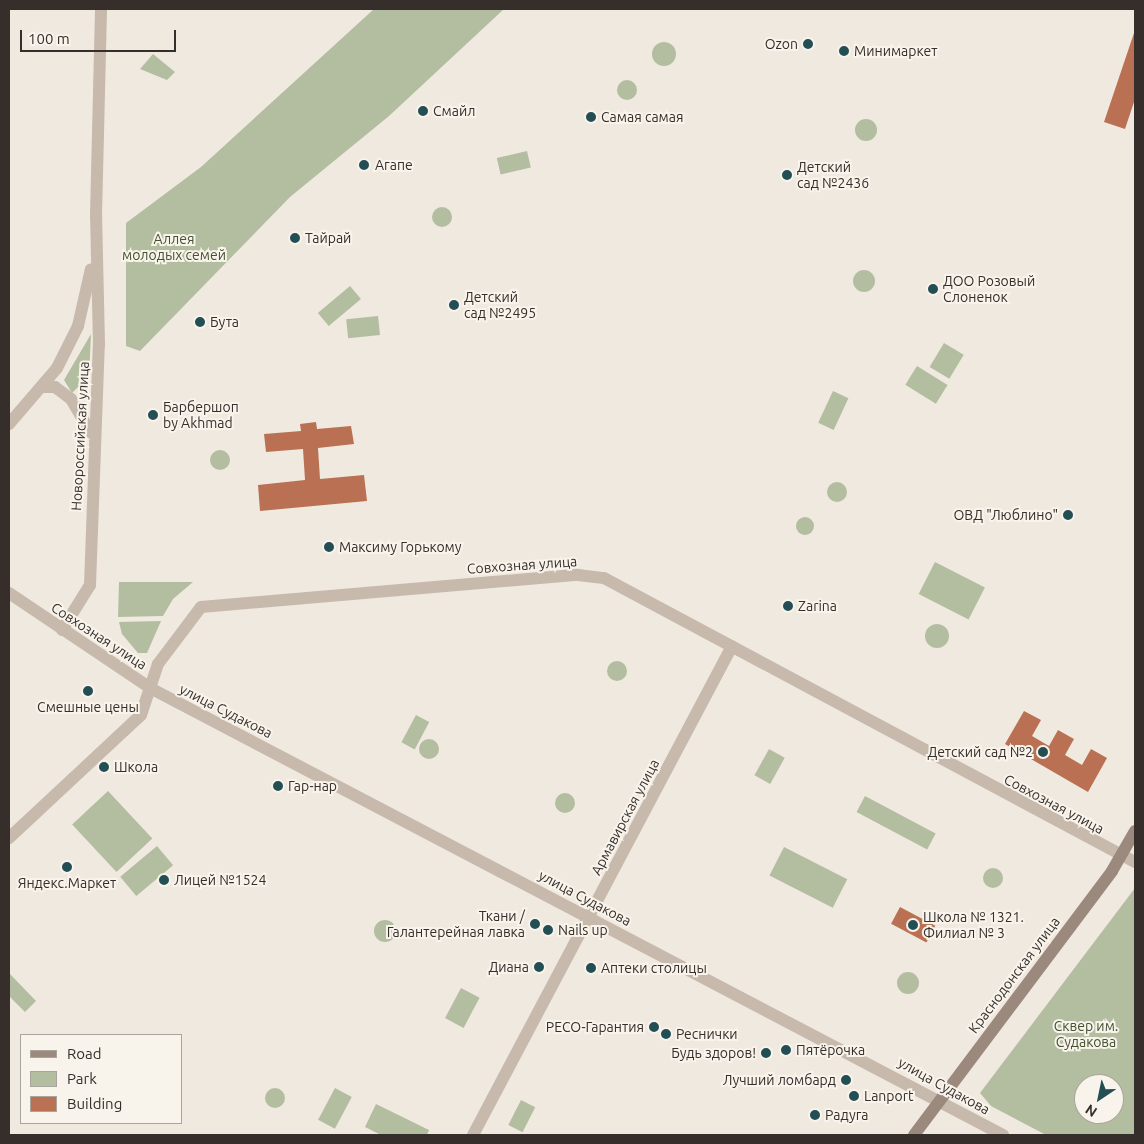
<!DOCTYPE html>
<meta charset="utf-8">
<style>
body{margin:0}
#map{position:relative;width:1144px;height:1144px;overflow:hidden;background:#f0e9df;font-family:Ubuntu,sans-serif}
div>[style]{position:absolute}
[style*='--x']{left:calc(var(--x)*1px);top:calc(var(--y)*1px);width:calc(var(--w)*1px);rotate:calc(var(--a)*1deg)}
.green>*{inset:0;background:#b3bea0;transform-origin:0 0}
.round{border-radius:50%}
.building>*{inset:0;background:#ba7052;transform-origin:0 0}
.minor>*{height:12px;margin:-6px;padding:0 6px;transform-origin:6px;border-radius:6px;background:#c7b9ab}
.tertiary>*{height:12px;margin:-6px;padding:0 6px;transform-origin:6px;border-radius:6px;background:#c7b9ab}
.secondary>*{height:12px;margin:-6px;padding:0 6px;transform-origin:6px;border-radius:6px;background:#9b897d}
.dots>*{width:14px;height:14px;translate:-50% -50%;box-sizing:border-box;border:2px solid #f8f3eb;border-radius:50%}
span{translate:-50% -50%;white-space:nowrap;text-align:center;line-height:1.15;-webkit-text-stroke:4px #f8f3eb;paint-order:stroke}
.poi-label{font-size:14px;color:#362e2a}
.right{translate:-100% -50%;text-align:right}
.left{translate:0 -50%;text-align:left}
.park-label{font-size:14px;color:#445230}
.street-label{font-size:14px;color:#362e2a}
.frame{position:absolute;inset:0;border:10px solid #362e2a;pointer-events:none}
.legend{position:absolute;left:20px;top:1034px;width:162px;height:90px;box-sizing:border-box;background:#f8f3eb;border:1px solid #aaa49e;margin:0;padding:6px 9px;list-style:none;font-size:15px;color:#362e2a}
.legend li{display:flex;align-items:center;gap:10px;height:25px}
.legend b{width:25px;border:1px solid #aaa49e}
.north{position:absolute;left:1074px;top:1074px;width:50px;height:50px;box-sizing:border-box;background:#f8f3eb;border:1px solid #aaa49e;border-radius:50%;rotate:214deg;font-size:14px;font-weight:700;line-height:20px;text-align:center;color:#362e2a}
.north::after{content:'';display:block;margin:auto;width:18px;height:22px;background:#234e54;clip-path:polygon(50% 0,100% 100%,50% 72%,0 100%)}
.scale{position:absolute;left:20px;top:30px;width:156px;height:22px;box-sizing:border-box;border:2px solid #362e2a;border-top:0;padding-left:6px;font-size:15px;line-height:18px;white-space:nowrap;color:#362e2a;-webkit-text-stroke:4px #f8f3eb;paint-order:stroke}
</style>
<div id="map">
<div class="green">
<i style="clip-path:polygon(374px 9px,504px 9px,389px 116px,290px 197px,140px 351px,126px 346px,126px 223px,201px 167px)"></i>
<i class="round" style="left:652px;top:42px;width:24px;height:24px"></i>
<i style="clip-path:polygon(153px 54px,175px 72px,167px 80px,140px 69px)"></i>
<i class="round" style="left:617px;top:80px;width:20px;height:20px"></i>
<i class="round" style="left:855px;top:119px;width:22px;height:22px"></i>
<i style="left:527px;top:151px;width:17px;height:31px;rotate:77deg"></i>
<i class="round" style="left:432px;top:207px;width:20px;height:20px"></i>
<i class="round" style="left:853px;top:270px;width:22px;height:22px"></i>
<i style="left:350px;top:286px;width:17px;height:42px;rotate:50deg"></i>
<i style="left:378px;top:316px;width:19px;height:32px;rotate:84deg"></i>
<i style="clip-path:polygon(91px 334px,89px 376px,72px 393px,64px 380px)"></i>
<i style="left:944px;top:343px;width:23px;height:28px;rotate:31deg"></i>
<i style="left:917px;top:366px;width:36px;height:22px;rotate:32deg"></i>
<i style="left:833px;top:391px;width:17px;height:35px;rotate:25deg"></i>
<i class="round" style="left:210px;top:450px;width:20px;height:20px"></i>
<i class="round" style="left:827px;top:482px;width:20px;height:20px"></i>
<i class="round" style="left:796px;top:517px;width:18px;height:18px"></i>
<i style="left:935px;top:562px;width:56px;height:36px;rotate:27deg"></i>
<i style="clip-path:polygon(119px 582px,193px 582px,173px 599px,163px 616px,118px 617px)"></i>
<i style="clip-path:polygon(161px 621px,147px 653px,138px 653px,122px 634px,119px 622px)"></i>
<i class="round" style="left:925px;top:624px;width:24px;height:24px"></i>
<i class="round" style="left:607px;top:661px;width:20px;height:20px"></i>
<i style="left:416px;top:715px;width:15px;height:31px;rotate:28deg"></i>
<i class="round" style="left:419px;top:739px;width:20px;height:20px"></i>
<i style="left:769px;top:749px;width:18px;height:30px;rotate:29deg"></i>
<i style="left:108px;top:791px;width:65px;height:49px;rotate:47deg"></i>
<i class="round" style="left:555px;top:793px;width:20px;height:20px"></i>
<i style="left:865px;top:796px;width:80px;height:18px;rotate:28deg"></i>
<i style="left:157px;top:846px;width:25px;height:48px;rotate:50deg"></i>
<i style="left:784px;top:847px;width:71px;height:32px;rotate:27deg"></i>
<i class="round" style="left:983px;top:868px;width:20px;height:20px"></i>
<i style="clip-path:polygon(evenodd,1135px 888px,1135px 1135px,1046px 1135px,991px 1106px,980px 1093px,1135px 888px,1084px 1084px,1114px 1084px,1114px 1114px,1084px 1114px,1084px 1084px)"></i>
<i class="round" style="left:374px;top:920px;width:22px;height:22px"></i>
<i class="round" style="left:897px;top:972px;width:22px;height:22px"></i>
<i style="clip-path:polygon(9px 973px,36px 1001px,25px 1012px,9px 996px)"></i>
<i style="left:461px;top:988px;width:21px;height:34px;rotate:28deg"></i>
<i class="round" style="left:265px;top:1088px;width:20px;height:20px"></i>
<i style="left:335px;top:1088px;width:19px;height:36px;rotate:28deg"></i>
<i style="left:521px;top:1100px;width:16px;height:28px;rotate:27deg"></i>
<i style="clip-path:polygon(376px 1104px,429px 1130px,427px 1135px,381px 1135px,365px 1127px)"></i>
</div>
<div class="building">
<i style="clip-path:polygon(1134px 33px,1135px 99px,1125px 129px,1104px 122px)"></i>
<i style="clip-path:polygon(316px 422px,317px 429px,351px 426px,354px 444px,318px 448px,320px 479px,364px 475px,367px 501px,260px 511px,258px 485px,305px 480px,303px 449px,266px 452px,264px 434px,301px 431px,300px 424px)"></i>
<i style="clip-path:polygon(1024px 711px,1041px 720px,1032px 736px,1049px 746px,1058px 730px,1074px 739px,1065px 755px,1082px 765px,1091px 749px,1107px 758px,1088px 792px,1005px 744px)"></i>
<i style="left:900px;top:907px;width:40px;height:19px;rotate:28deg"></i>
</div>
<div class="minor">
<i style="--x:152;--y:689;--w:961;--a:27.66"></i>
<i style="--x:473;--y:1135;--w:553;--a:-62.09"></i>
</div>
<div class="tertiary">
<i style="--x:43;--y:387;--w:12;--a:0"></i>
<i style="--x:55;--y:387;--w:20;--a:37"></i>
<i style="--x:71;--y:399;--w:42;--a:59.7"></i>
<i style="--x:9;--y:424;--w:74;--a:-49.4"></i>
<i style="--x:57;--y:368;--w:47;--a:-63.4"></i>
<i style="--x:78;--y:326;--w:58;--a:-77.2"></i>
<i style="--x:9;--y:593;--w:172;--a:33.9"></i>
<i style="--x:62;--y:630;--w:53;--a:-58.1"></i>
<i style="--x:90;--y:585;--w:240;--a:-87.9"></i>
<i style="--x:99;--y:345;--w:130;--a:-91.3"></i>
<i style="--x:96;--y:215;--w:206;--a:-88.6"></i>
<i style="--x:9;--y:838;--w:180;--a:-43"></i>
<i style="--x:141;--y:715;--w:54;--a:-71.6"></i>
<i style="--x:158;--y:664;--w:71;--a:-53"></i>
<i style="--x:201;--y:607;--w:378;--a:-4.9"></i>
<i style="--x:578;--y:575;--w:26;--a:7"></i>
<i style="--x:604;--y:578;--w:602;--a:28.14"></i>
</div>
<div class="secondary">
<i style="--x:914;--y:1135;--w:330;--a:-53.1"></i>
<i style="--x:1112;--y:871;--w:46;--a:-60.1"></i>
</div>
<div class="dots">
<i style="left:808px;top:44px;background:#234e54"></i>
<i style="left:844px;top:51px;background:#234e54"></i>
<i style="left:423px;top:111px;background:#234e54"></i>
<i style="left:591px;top:117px;background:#234e54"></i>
<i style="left:364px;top:165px;background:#234e54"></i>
<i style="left:787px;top:175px;background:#234e54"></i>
<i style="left:295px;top:238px;background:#234e54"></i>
<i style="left:933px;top:289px;background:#234e54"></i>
<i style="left:454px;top:305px;background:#234e54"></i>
<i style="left:200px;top:322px;background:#234e54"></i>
<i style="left:153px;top:415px;background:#234e54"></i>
<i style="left:1068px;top:515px;background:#234e54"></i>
<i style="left:329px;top:547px;background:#234e54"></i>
<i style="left:788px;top:606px;background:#234e54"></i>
<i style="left:88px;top:691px;background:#234e54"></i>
<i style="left:1043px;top:752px;background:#234e54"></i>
<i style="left:104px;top:767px;background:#234e54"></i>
<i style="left:278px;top:786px;background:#234e54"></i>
<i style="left:67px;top:867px;background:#234e54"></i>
<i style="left:164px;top:880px;background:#234e54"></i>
<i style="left:535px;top:924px;background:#234e54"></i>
<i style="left:913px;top:925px;background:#234e54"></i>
<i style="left:548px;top:930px;background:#234e54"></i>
<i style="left:539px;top:967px;background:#234e54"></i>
<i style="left:591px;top:968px;background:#234e54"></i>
<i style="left:654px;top:1027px;background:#234e54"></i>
<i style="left:666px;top:1034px;background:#234e54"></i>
<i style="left:786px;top:1050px;background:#234e54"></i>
<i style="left:766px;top:1053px;background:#234e54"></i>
<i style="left:846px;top:1080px;background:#234e54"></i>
<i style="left:854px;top:1096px;background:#234e54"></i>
<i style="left:815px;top:1115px;background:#234e54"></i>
</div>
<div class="poi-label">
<span class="right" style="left:798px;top:44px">Ozon</span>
<span class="left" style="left:854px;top:51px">Минимаркет</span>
<span class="left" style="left:433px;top:111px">Смайл</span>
<span class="left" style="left:601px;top:117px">Самая самая</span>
<span class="left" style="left:375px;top:165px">Агапе</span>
<span class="left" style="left:797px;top:175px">Детский<br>сад №2436</span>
<span class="left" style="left:305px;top:238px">Тайрай</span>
<span class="left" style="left:943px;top:289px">ДОО Розовый<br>Слоненок</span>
<span class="left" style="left:464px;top:305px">Детский<br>сад №2495</span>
<span class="left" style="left:210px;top:322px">Бута</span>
<span class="left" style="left:163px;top:415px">Барбершоп<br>by Akhmad</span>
<span class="right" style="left:1058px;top:515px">ОВД "Люблино"</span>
<span class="left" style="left:339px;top:547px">Максиму Горькому</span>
<span class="left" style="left:798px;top:606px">Zarina</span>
<span style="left:88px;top:707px">Смешные цены</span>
<span class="right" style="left:1033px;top:752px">Детский сад №2</span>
<span class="left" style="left:114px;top:767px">Школа</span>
<span class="left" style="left:288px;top:786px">Гар-нар</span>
<span class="left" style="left:174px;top:880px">Лицей №1524</span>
<span style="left:67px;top:883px">Яндекс.Маркет</span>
<span class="right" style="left:525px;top:924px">Ткани /<br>Галантерейная лавка</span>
<span class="left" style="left:923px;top:925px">Школа № 1321.<br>Филиал № 3</span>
<span class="left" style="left:558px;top:930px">Nails up</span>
<span class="right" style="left:529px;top:967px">Диана</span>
<span class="left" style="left:601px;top:968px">Аптеки столицы</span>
<span class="right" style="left:644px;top:1027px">РЕСО-Гарантия</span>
<span class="left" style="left:676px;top:1034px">Реснички</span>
<span class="left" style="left:796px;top:1050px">Пятёрочка</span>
<span class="right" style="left:756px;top:1053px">Будь здоров!</span>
<span class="right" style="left:836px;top:1080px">Лучший ломбард</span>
<span class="left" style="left:864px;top:1096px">Lanport</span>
<span class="left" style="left:825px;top:1115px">Радуга</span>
</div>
<div class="park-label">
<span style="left:174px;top:247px">Аллея<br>молодых семей</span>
<span style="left:1086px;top:1034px">Сквер им.<br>Судакова</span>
</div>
<div class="street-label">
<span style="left:80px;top:436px;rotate:-87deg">Новороссийская улица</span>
<span style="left:522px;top:565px;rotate:-4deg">Совхозная улица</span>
<span style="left:99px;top:636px;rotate:33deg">Совхозная улица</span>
<span style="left:226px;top:711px;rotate:27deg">улица Судакова</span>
<span style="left:1054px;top:804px;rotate:28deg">Совхозная улица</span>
<span style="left:625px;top:817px;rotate:-62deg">Армавирская улица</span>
<span style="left:585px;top:898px;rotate:28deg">улица Судакова</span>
<span style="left:1014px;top:975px;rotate:-53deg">Краснодонская улица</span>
<span style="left:944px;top:1086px;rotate:29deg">улица Судакова</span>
</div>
<div class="frame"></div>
<ul class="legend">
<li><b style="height:6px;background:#9b897d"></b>Road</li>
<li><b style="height:14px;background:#b3bea0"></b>Park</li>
<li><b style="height:14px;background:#ba7052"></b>Building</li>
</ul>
<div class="north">N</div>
<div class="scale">100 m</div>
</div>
